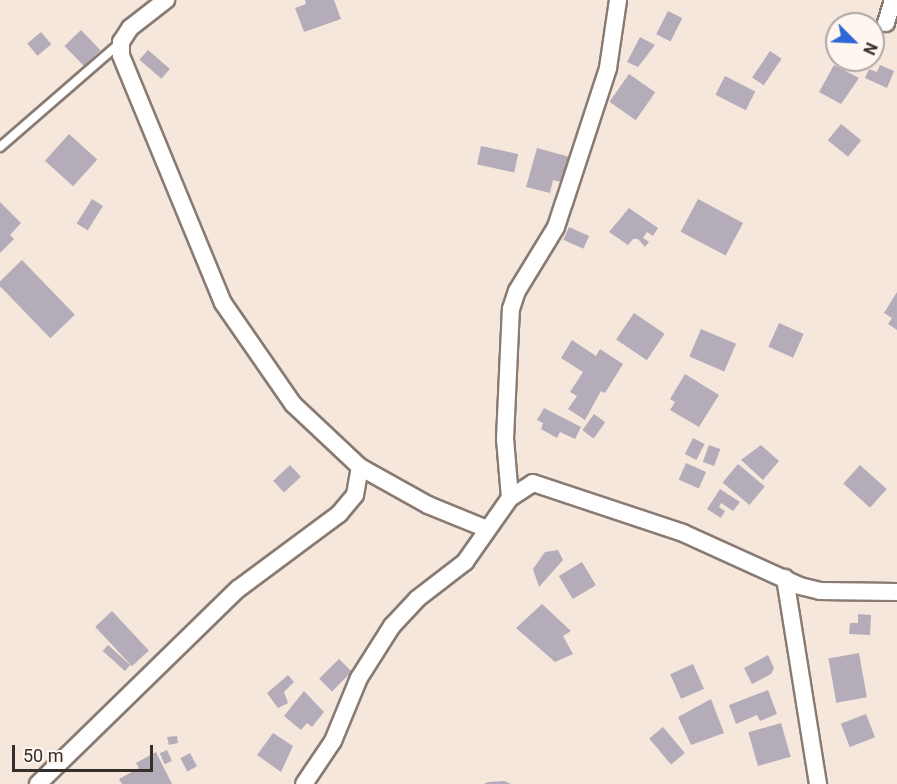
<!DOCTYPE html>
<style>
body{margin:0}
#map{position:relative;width:897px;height:784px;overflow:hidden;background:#f6e7dd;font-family:Roboto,sans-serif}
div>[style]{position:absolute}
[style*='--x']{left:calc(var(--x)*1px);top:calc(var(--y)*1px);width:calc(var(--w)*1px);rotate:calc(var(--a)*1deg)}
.building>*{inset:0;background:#b4acb9;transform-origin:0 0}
.roads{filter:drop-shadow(2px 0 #897b72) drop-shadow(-2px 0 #897b72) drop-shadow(0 2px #897b72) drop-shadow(0 -2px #897b72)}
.service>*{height:8px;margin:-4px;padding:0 4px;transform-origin:4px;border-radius:4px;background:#fff}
.minor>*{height:16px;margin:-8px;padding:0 8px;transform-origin:8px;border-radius:8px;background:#fff}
span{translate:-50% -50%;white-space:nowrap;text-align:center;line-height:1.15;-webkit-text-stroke:5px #fff6f0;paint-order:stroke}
.north{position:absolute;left:825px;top:12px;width:60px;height:60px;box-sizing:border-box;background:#fff6f0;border:2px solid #aea6a1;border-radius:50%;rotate:114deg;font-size:16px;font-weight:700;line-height:24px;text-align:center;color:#342f2b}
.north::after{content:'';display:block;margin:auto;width:21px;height:27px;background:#2f68d6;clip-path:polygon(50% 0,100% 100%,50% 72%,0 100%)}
.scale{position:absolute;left:12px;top:745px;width:141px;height:27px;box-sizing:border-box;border:3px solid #342f2b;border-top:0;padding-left:8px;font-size:18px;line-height:21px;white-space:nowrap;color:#342f2b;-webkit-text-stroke:4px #fff6f0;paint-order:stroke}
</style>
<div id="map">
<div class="building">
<i style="clip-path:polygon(305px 0,334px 0,341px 19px,304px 32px,295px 8px,306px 4px)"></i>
<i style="left:668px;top:11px;width:16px;height:26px;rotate:27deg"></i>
<i style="left:81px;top:30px;width:28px;height:23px;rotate:46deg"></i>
<i style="left:41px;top:32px;width:16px;height:18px;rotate:50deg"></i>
<i style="clip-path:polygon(640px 37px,655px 45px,638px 67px,627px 62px)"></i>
<i style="left:148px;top:50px;width:29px;height:13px;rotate:41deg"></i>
<i style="left:770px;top:51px;width:14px;height:32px;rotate:34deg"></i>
<i style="clip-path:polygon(834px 65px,859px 78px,841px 104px,819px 92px)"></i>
<i style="clip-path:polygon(880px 65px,894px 71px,887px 88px,865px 78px,869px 69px,877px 72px)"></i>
<i style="left:629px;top:74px;width:32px;height:34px;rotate:35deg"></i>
<i style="left:725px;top:76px;width:34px;height:21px;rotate:27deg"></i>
<i style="left:841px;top:124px;width:26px;height:21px;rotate:39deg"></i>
<i style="left:69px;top:134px;width:38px;height:36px;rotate:42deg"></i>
<i style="left:481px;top:146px;width:38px;height:19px;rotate:12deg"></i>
<i style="clip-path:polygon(537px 148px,570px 157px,564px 183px,553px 180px,550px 193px,526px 187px)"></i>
<i style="left:92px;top:199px;width:13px;height:29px;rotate:32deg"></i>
<i style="left:698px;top:199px;width:51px;height:37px;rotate:28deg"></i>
<i style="clip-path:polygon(0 202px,21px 223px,10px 235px,14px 239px,0 253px)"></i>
<i style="clip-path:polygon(629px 208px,658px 228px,653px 236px,647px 232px,643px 238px,649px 242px,645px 247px,638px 239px,633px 239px,628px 245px,609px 232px)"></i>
<i style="left:569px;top:227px;width:22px;height:14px;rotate:24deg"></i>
<i style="left:22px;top:260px;width:76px;height:34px;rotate:46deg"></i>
<i style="clip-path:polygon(897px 292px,897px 330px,888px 324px,892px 318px,884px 313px)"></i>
<i style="left:634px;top:313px;width:37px;height:32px;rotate:34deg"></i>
<i style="left:779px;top:323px;width:27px;height:26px;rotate:24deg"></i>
<i style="left:701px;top:329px;width:38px;height:30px;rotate:23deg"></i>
<i style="clip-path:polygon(572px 340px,596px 356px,600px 349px,623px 364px,605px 393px,601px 391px,585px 420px,568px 409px,577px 396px,570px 392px,583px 372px,561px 358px)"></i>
<i style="clip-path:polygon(685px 374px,719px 395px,699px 427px,670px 410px,675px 402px,670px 399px)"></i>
<i style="clip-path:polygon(544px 408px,581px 427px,575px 439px,560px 432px,557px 438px,541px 429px,543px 423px,537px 420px)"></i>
<i style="left:594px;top:414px;width:14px;height:20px;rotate:36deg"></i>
<i style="left:693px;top:438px;width:13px;height:18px;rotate:27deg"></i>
<i style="left:709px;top:445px;width:12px;height:18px;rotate:20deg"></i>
<i style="clip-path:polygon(761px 445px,779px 461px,763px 480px,741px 460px)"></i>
<i style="left:686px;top:463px;width:22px;height:18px;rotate:24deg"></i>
<i style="left:738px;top:464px;width:35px;height:24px;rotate:40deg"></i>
<i style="left:290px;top:465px;width:16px;height:23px;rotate:47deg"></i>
<i style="left:860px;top:465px;width:36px;height:25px;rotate:42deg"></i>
<i style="clip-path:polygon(720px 489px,740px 502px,733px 511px,721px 503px,719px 507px,725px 511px,721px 518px,707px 509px)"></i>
<i style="clip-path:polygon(558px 550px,563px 560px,539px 587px,533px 569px,545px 552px)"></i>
<i style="left:582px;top:562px;width:27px;height:27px;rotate:59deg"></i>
<i style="clip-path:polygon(542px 604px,571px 631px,563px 636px,573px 654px,555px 662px,516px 628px)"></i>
<i style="left:112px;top:611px;width:54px;height:23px;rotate:47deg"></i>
<i style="clip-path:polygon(858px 614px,871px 615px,870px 635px,849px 634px,850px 623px,858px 623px)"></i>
<i style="left:108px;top:645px;width:30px;height:8px;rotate:42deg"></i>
<i style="left:859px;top:653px;width:45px;height:31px;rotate:80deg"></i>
<i style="clip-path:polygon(768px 655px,774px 668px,771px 674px,752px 684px,744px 668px)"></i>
<i style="left:339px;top:659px;width:18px;height:28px;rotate:45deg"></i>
<i style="left:693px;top:664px;width:27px;height:25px;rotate:66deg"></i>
<i style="clip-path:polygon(288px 675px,294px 682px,284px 692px,288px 703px,278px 708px,267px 693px)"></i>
<i style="clip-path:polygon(768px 690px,777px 714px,760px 721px,757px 715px,736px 724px,729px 705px)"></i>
<i style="clip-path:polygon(304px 691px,324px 712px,312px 727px,307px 723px,301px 730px,284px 716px)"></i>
<i style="clip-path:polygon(711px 699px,724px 733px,691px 745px,678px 717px)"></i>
<i style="left:866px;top:714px;width:25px;height:27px;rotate:69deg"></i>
<i style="left:781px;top:723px;width:35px;height:34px;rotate:74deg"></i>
<i style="left:663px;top:727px;width:34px;height:18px;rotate:50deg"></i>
<i style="clip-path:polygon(273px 733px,293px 746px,281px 772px,257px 755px)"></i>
<i style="clip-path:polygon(177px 736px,178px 743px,169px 745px,167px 737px)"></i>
<i style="left:167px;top:750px;width:12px;height:8px;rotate:66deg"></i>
<i style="clip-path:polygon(156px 752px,172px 784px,122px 784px,119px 779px,139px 768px,136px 763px)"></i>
<i style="left:190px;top:753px;width:15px;height:11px;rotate:62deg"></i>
<i style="clip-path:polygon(504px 781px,511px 784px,484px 784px,488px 782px)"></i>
</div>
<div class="roads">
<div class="service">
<i style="--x:0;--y:147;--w:159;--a:-40.9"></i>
</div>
<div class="minor">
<i style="--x:886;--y:23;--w:24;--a:-73"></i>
<i style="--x:360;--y:467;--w:78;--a:29.2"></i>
<i style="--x:428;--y:505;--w:64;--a:22.1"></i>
<i style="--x:510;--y:498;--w:59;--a:-94.8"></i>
<i style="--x:505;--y:439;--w:130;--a:-87.4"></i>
<i style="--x:511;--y:309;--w:19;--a:-72"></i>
<i style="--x:517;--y:291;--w:75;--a:-58.6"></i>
<i style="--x:556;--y:227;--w:25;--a:-72"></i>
<i style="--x:564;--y:203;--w:142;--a:-71.9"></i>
<i style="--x:608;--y:68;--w:69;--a:-81.6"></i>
<i style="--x:785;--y:578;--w:209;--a:80.9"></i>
<i style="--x:38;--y:784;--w:279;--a:-44.3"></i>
<i style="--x:238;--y:589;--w:126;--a:-36.6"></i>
<i style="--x:339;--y:514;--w:25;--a:-50"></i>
<i style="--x:355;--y:495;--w:28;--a:-80"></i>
<i style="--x:360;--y:467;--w:92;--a:-136.8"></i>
<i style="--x:293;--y:404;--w:123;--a:-124.7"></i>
<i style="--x:223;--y:303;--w:268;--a:-112.4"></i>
<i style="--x:121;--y:55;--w:13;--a:-90"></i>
<i style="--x:121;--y:42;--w:17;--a:-57"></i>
<i style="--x:130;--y:28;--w:46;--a:-37.9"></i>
<i style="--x:304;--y:784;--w:52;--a:-56"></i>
<i style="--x:333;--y:741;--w:68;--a:-67.6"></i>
<i style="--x:359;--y:678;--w:62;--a:-57.6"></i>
<i style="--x:392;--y:626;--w:37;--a:-47"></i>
<i style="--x:417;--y:599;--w:61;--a:-37.6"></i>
<i style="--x:465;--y:562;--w:78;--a:-54.9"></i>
<i style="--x:510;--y:498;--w:27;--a:-33"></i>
<i style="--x:533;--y:483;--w:158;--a:18.4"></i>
<i style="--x:683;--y:533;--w:128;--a:24.4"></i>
<i style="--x:800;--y:586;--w:21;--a:14"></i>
<i style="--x:820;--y:591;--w:77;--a:0.7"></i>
</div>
</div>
<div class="north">N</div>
<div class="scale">50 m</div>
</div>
